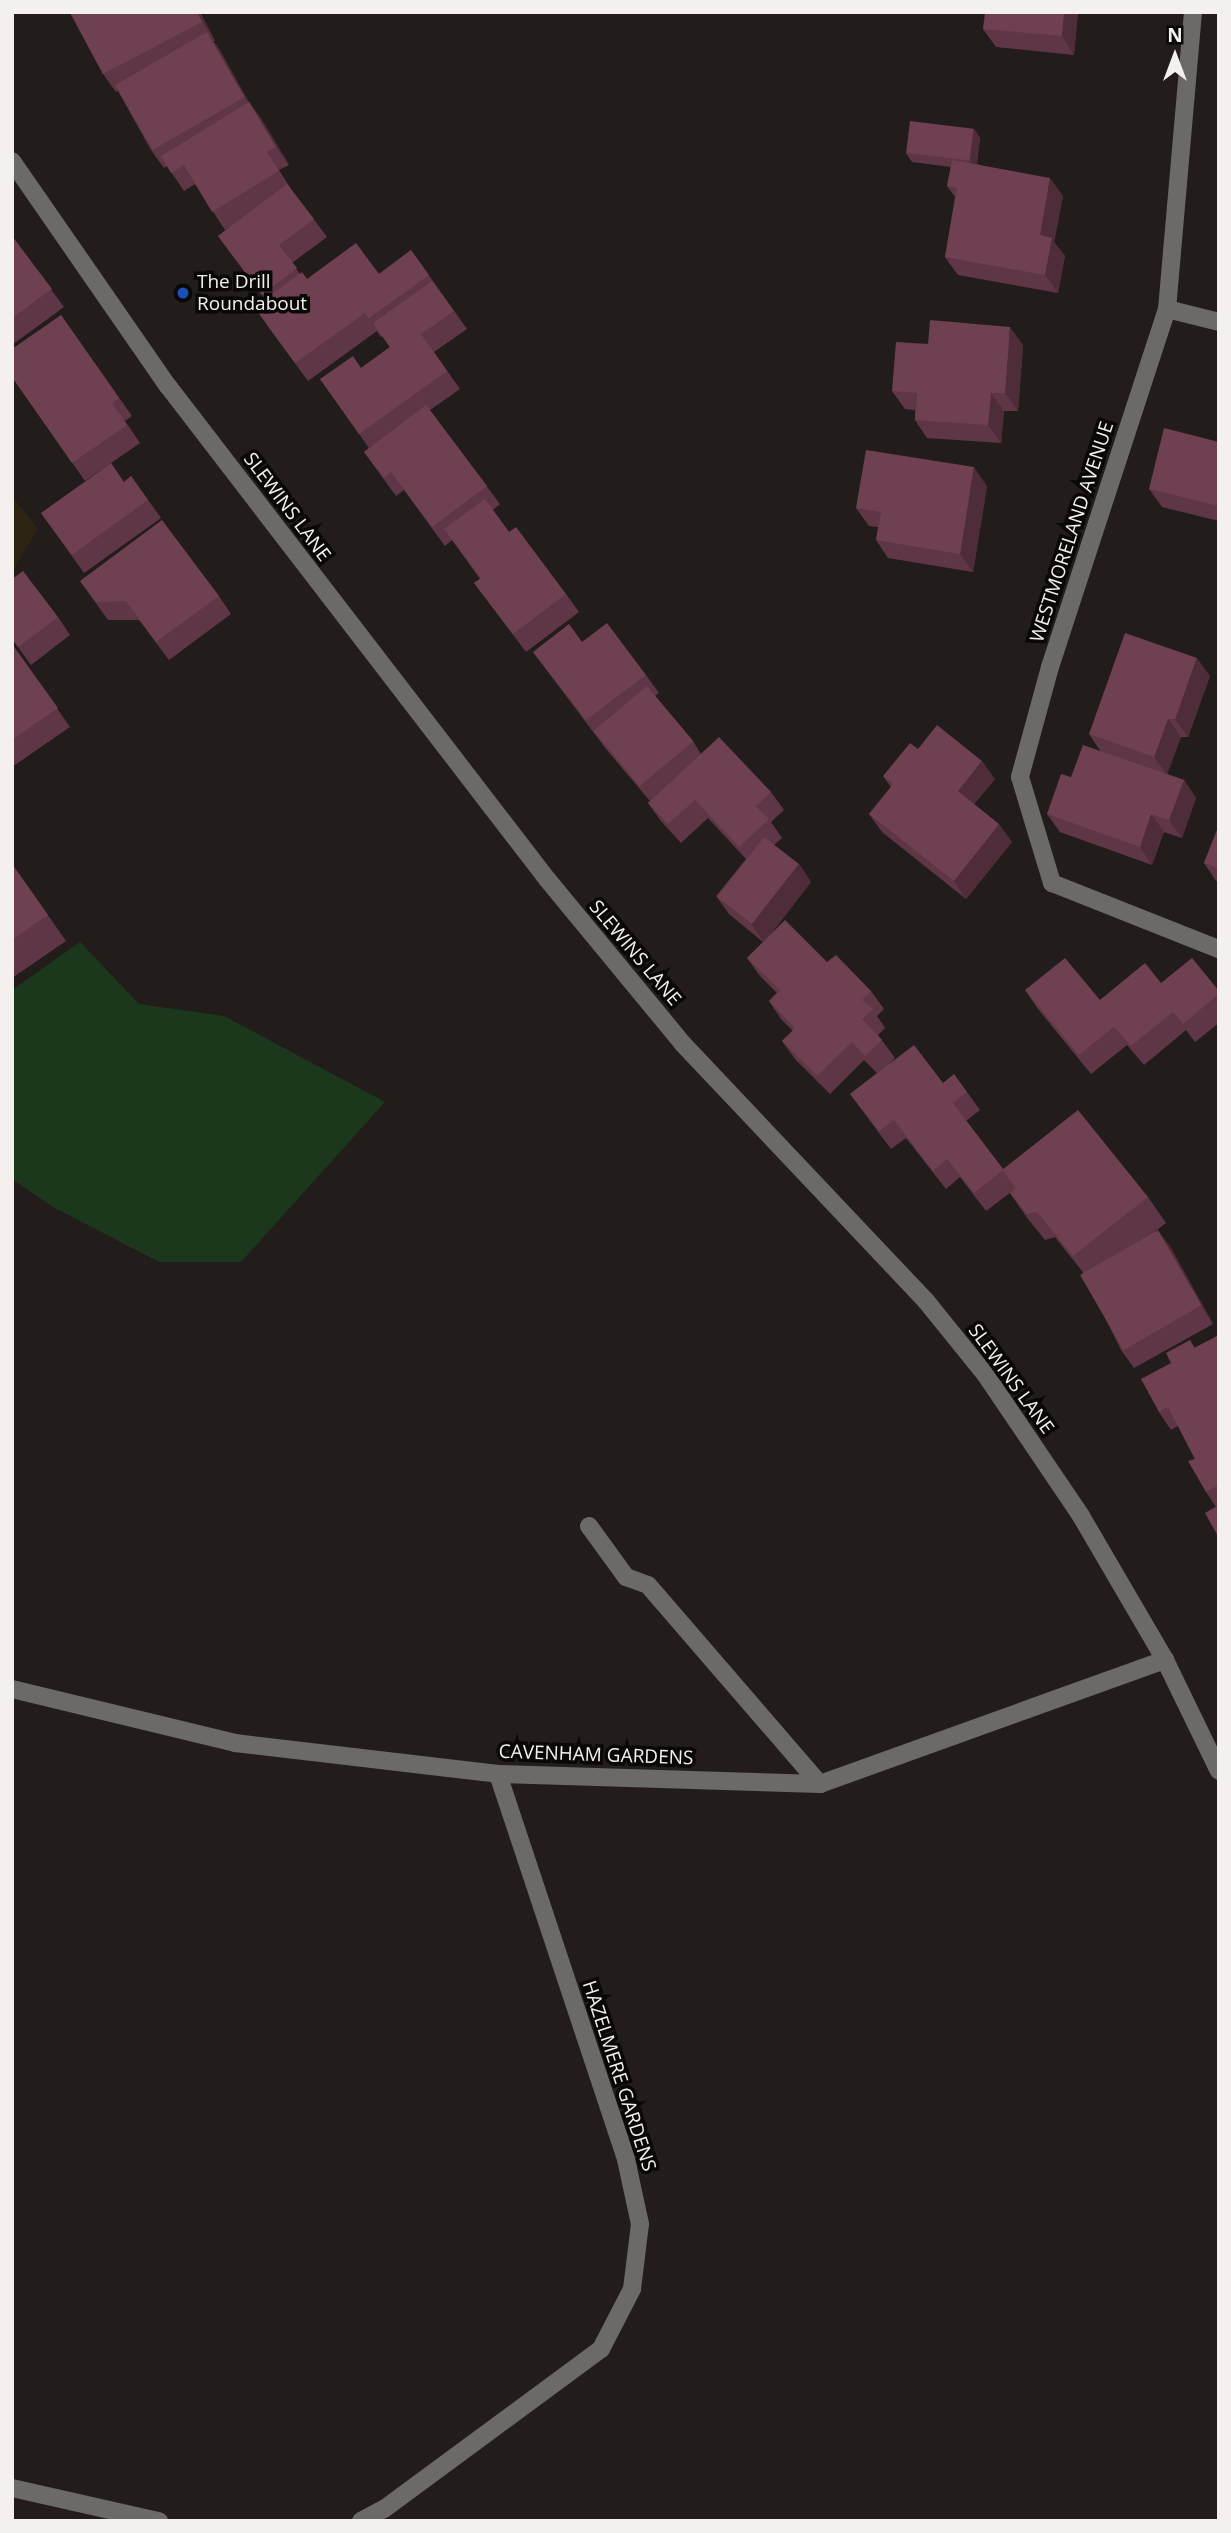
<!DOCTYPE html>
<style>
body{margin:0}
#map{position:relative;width:1231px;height:2533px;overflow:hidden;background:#221d1b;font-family:"Open Sans",sans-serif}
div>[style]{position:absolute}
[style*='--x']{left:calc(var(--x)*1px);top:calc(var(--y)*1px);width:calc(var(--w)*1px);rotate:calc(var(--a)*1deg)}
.commercial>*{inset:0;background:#2e2414}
.green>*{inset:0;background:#1b371c}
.minor>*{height:18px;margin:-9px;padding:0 9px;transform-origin:9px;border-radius:9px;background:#6c6969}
.wall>*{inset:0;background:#5f3647}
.shaded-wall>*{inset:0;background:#4e2c39}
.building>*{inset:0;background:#6f3f52;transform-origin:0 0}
.dots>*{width:19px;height:19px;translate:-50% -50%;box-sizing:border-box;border:4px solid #0a0807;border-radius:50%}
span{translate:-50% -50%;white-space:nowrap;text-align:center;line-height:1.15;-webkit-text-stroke:7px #0a0807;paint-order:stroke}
.poi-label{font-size:19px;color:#f3f0ee}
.left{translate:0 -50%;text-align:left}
.street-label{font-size:19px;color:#f3f0ee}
.frame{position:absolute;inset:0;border:14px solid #f3f0ee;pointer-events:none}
.north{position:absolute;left:1140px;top:21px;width:70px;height:70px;-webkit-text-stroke:5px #0a0807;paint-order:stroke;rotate:0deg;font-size:19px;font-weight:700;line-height:28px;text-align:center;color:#f3f0ee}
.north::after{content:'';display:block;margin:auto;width:24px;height:32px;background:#f3f0ee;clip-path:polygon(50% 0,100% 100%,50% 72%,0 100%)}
</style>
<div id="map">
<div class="commercial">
<i style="clip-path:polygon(12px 496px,38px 529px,12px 572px)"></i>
</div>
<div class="green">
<i style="clip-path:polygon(80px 942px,139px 1004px,224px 1016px,385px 1102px,241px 1262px,159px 1262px,53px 1207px,12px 1179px,12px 990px)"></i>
</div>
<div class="minor">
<i style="--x:1193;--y:12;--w:298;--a:95"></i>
<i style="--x:1167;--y:309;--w:377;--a:108.1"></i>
<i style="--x:1050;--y:667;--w:114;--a:105.3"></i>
<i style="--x:1020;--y:777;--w:111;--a:73.2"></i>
<i style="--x:1052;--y:883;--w:180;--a:21.6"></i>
<i style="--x:12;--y:161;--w:274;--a:55.3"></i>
<i style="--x:168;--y:386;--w:622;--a:52.45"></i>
<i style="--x:547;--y:879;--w:214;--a:50.5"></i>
<i style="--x:683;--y:1044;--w:354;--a:46.6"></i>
<i style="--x:926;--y:1301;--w:94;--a:51.1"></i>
<i style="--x:985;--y:1374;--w:171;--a:55.9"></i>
<i style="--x:1081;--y:1516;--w:167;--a:59.7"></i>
<i style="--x:1165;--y:1660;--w:123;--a:64.1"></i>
<i style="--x:1167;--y:309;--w:54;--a:14"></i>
<i style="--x:589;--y:1526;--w:63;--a:54"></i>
<i style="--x:626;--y:1577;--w:23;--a:20"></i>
<i style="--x:648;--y:1585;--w:263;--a:49.2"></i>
<i style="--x:12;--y:1689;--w:229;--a:13.6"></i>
<i style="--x:235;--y:1743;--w:265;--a:6.7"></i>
<i style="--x:498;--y:1774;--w:322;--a:1.8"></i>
<i style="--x:820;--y:1784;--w:367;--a:-19.8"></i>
<i style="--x:12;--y:2488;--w:151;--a:12.7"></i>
<i style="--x:361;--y:2521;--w:26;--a:-28"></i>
<i style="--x:384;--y:2509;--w:270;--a:-36.4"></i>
<i style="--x:601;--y:2349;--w:68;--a:-62.7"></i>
<i style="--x:632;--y:2289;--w:65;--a:-83"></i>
<i style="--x:640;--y:2224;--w:66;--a:-102.2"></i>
<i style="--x:626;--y:2159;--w:406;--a:-108.4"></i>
</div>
<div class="wall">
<i style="clip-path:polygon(65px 12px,200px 12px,215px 41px,213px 41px,249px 102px,262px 120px,289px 165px,279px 170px,291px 189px,327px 237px,292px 263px,300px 274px,307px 279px,379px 274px,411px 250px,467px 329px,434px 352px,460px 389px,430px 410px,500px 504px,493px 510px,509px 532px,566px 594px,579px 612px,526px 652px,474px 583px,480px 579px,452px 540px,445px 546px,404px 490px,396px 496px,364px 452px,369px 448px,320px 379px,361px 368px,390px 347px,382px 336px,381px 337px,377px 331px,308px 381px,267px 325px,265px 299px,218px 236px,230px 227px,225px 230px,195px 184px,184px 191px,167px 166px,164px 168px,151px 150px,118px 91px,116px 92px,103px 74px,70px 13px,67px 14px)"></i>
<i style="clip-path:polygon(1078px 12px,1074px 55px,996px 47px,983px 29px)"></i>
<i style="clip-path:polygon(974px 129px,980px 138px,977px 164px,1063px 196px,1054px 242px,1065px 256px,1058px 293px,958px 275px,945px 257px,955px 197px,947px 186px,951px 167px,912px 162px,906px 153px)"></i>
<i style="clip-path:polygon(12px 236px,64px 307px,12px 345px)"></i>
<i style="clip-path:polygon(61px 315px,132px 416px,125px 421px,140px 443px,85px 481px,12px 377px)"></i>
<i style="clip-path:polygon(928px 344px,1023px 345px,1018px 411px,1004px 411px,1001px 443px,927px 438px,915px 420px,915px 410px,905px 409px,892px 391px)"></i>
<i style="clip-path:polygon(1219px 442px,1219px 521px,1162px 507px,1149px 489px)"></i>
<i style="clip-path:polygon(131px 476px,161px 518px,84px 573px,41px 513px,124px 482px)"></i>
<i style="clip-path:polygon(987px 486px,973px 572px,888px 558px,876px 540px,878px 527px,869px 526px,856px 508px)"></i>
<i style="clip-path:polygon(80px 581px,219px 596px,231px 614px,169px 660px,139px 620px,108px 620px)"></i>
<i style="clip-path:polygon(58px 617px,70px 635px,31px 665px,12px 639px)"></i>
<i style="clip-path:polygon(582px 642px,646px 675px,659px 693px,655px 696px,693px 741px,701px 754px,771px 792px,784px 810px,771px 822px,782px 838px,774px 845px,799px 864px,811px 882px,767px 939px,827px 962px,871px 991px,884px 1009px,877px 1016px,885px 1028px,878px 1035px,895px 1058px,889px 1064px,967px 1092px,980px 1110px,966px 1121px,1003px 1169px,1148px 1197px,1166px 1223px,1153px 1233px,1171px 1248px,1213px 1324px,1134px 1368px,1121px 1350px,1082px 1271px,1055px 1237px,1045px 1240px,1028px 1219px,1010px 1193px,1015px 1189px,986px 1211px,960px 1177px,946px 1189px,906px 1138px,891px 1149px,850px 1094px,877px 1073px,864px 1060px,830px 1094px,795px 1059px,782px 1041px,793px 1031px,781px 1019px,769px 1001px,777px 993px,760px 976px,747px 958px,763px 942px,729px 914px,716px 896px,746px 859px,708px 818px,681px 843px,661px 821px,648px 803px,650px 801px,606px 749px,533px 652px)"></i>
<i style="clip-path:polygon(12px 644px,70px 727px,12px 767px)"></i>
<i style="clip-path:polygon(1210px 676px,1188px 737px,1181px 737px,1167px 774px,1184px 780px,1196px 798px,1182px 838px,1164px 832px,1152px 865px,1060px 832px,1047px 814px,1071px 777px,1101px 752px,1089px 734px)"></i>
<i style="clip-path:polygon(918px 749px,995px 779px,974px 804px,1012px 842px,966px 899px,882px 832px,869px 814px,891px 787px,883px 776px)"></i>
<i style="clip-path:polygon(1219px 825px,1219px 882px,1216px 881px,1204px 863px)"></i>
<i style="clip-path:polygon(12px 864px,66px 941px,12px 978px)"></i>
<i style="clip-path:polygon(1161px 983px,1219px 991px,1219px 1023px,1195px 1042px,1186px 1030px,1144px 1065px,1127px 1045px,1091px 1074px,1038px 1009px,1025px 990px,1100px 1000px)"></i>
<i style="clip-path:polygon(1219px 1335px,1219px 1538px,1216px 1507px,1206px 1492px,1195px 1459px,1178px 1426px,1171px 1430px,1159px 1412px,1171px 1363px,1190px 1340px,1195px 1348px)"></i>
</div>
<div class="shaded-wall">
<i style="clip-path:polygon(197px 12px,200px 12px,215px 41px,202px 22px)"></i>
<i style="clip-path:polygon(1064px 12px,1078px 12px,1074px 55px,1062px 36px)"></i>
<i style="clip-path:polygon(207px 32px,220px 50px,256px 115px,244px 97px)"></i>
<i style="clip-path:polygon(249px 102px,262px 120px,289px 165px,276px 147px)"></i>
<i style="clip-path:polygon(974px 129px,980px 138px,976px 170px,969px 161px)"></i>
<i style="clip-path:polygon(1050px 178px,1063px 196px,1054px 242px,1065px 256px,1058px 293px,1045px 275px,1040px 235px)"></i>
<i style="clip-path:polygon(1010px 327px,1023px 345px,1018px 411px,1005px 393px)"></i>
<i style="clip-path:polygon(991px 393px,1004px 411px,1001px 443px,988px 425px)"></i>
<i style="clip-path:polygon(974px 467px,987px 486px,973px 572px,960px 554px)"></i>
<i style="clip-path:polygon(1197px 658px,1210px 676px,1188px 737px,1175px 719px)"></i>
<i style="clip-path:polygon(1168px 719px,1181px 737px,1167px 775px,1154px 757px)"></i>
<i style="clip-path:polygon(982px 761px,995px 779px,970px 809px,958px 791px)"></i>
<i style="clip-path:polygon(1184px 780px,1196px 798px,1182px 838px,1169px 820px)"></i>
<i style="clip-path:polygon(1151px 814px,1164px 832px,1152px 865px,1140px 847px)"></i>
<i style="clip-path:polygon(999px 824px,1012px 842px,966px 899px,954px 881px)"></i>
<i style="clip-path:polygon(799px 864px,811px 882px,764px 942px,751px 924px)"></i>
<i style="clip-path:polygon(1158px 1230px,1171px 1248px,1213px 1324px,1201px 1306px)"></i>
</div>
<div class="building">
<i style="clip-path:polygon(70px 12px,197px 12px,202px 22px,103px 74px)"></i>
<i style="clip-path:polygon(985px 12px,1064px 12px,1062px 36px,983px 29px)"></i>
<i style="left:207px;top:32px;width:75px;height:106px;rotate:60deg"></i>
<i style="clip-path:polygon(249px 102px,276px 147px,267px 152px,279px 171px,212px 212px,184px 165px,171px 173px,161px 156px)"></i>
<i style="left:910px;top:121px;width:64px;height:32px;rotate:7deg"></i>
<i style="clip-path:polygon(952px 160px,1050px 178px,1040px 235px,1052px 238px,1045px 275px,945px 257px,957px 188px,947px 186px)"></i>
<i style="clip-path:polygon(287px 184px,314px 219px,279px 245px,297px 268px,262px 295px,218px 236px)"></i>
<i style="clip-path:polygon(12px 236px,52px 289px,12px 318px)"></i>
<i style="clip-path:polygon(356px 243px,379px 274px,411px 250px,429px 275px,369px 318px,365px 313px,295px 363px,254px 307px,302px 272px,307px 279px)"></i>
<i style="clip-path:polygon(432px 281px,454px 311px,421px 334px,447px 371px,359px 434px,320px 379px,353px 356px,361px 368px,390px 347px,373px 323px)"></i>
<i style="clip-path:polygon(61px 315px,119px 398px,112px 403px,127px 425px,72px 463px,12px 377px,12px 349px)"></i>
<i style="clip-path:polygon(930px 320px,1010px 327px,1005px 393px,991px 393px,988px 425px,915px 420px,917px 393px,892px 391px,896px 342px,928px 344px)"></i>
<i style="clip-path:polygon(426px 405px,487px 486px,432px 527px,391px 472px,384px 478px,364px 452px)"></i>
<i style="clip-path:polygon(1164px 428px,1219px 442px,1219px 506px,1149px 489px)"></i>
<i style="clip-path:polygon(866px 450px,974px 467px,960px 554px,876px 540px,881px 512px,856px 508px)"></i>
<i style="clip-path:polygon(111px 463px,124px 482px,131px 476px,148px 500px,72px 555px,41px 513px)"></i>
<i style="clip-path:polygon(485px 499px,509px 532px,516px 527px,566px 594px,513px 634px,474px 583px,481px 578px,444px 529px)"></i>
<i style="clip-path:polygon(162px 520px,219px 596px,156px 642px,126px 601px,96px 602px,80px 581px)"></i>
<i style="clip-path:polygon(23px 571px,58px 617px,18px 647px,12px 639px,12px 579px)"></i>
<i style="clip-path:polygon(607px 623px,646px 675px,586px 720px,533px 652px,569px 624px,582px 642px)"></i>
<i style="clip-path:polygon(1125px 633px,1197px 658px,1175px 719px,1168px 719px,1154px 757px,1089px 734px)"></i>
<i style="clip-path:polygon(12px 644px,58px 708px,12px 740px)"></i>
<i style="left:647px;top:686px;width:72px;height:70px;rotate:50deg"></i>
<i style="clip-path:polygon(937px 725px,982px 761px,958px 791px,999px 824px,954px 881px,869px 814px,893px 784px,883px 776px,910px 743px,918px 749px)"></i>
<i style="clip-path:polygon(719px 737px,771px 792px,756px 806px,769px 819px,739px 847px,695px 800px,668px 824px,648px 803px)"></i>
<i style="clip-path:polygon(1083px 745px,1184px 780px,1169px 820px,1151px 814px,1140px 847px,1047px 814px,1061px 774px,1071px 777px)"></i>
<i style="clip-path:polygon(1219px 825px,1219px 869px,1204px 863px)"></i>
<i style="left:764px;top:837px;width:44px;height:76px;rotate:38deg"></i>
<i style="clip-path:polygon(12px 864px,48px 915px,12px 940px)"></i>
<i style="clip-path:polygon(785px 920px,827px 962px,836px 955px,871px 991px,862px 1000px,873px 1009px,862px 1019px,882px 1040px,865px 1056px,852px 1042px,817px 1076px,782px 1041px,795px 1028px,769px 1001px,780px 990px,747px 958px)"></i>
<i style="clip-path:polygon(1065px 958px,1100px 1000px,1145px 963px,1161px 983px,1192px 958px,1219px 991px,1219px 994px,1183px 1024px,1173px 1012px,1131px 1046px,1114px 1027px,1079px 1055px,1025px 990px)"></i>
<i style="clip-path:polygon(914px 1045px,943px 1083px,954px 1074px,967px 1092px,953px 1103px,1003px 1169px,1002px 1171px,974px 1193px,947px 1159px,933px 1171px,894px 1120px,879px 1131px,850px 1094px)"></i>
<i style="clip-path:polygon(1078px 1110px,1148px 1197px,1073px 1256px,1037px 1212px,1027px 1214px,1010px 1193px,1016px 1188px,1002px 1170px)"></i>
<i style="left:1158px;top:1230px;width:87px;height:90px;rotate:60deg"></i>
<i style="clip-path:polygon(1219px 1335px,1219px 1485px,1206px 1492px,1188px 1461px,1195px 1459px,1168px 1407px,1159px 1412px,1141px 1379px,1171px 1363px,1166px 1353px,1190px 1340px,1194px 1348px)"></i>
<i style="clip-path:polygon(1219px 1505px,1219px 1538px,1205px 1513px)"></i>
</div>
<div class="dots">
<i style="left:183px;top:293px;background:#1a4fb4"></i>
</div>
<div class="poi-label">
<span class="left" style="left:197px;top:293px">The Drill<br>Roundabout</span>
</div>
<div class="street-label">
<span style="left:287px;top:507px;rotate:53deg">SLEWINS LANE</span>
<span style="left:1072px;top:532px;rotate:-72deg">WESTMORELAND AVENUE</span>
<span style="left:635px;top:953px;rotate:50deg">SLEWINS LANE</span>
<span style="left:1011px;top:1379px;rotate:54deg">SLEWINS LANE</span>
<span style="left:596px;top:1755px;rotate:2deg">CAVENHAM GARDENS</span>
<span style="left:619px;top:2076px;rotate:72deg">HAZELMERE GARDENS</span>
</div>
<div class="frame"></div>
<div class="north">N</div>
</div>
